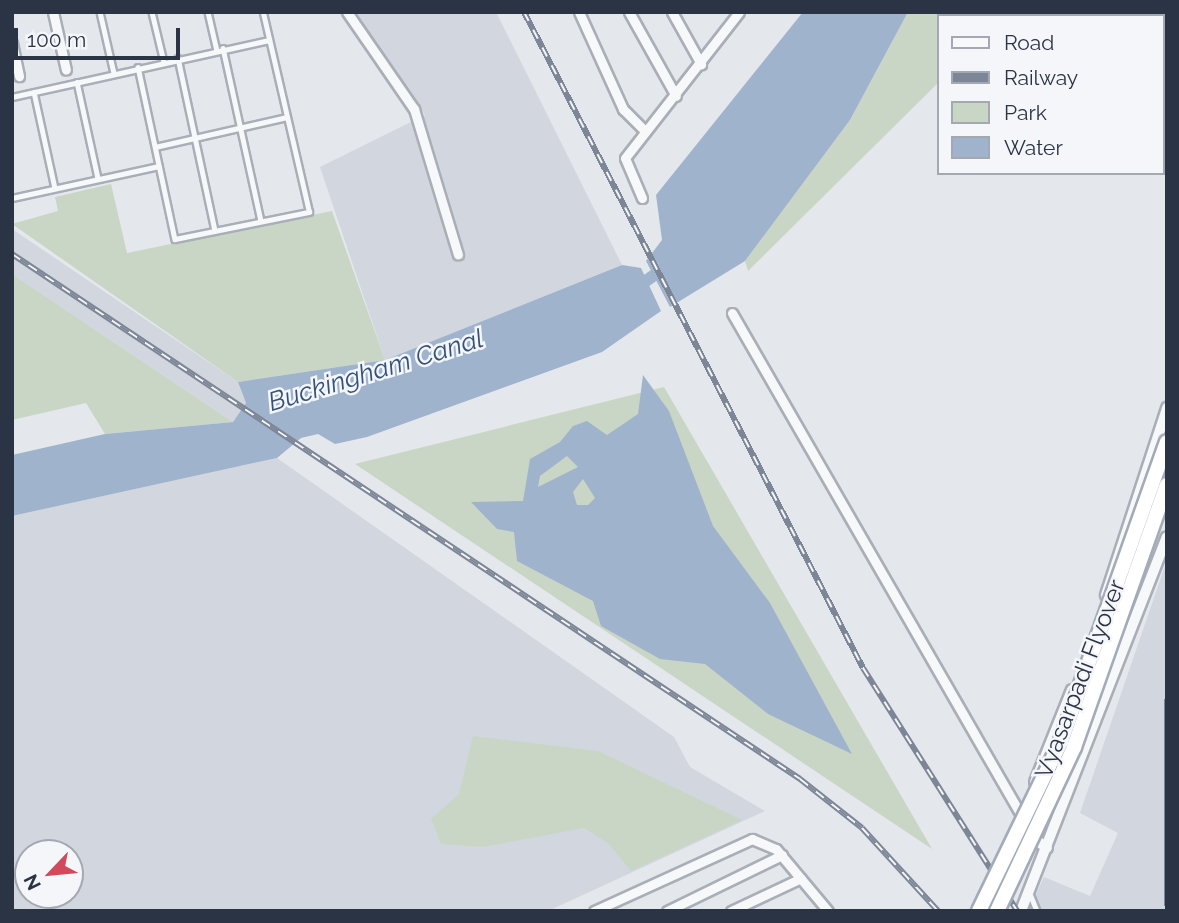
<!DOCTYPE html>
<style>
body{margin:0}
#map{position:relative;width:1179px;height:923px;overflow:hidden;background:#e4e7ec;font-family:Raleway,sans-serif}
div>[style]{position:absolute}
[style*='--x']{left:calc(var(--x)*1px);top:calc(var(--y)*1px);width:calc(var(--w)*1px);rotate:calc(var(--a)*1deg)}
.built>*{inset:0;background:#d2d6de}
.green>*{inset:0;background:#c9d6c5}
.water>*{inset:0;background:#9fb4cc}
.canal>*{height:12px;margin:-6px;padding:0 6px;transform-origin:6px;border-radius:6px;background:#9fb4cc}
.roads{filter:drop-shadow(2px 0 #a9aeb7) drop-shadow(-2px 0 #a9aeb7) drop-shadow(0 2px #a9aeb7) drop-shadow(0 -2px #a9aeb7)}
.service>*{height:4.5px;margin:-2.25px;padding:0 2.25px;transform-origin:2.25px;border-radius:2.25px;background:#f7f8fa}
.minor>*{height:9px;margin:-4.5px;padding:0 4.5px;transform-origin:4.5px;border-radius:4.5px;background:#f7f8fa}
.tertiary>*{height:10px;margin:-5px;padding:0 5px;transform-origin:5px;border-radius:5px;background:#f7f8fa}
.rail>*{height:6px;margin-top:-3px;transform-origin:0;background:repeating-linear-gradient(90deg,#f4f6f9 0 10px,#7d8696 0 20px);box-sizing:border-box;border-block:2px solid #7d8696}
.bridges{filter:drop-shadow(2px 0 #a3abb8) drop-shadow(-2px 0 #a3abb8) drop-shadow(0 2px #a3abb8) drop-shadow(0 -2px #a3abb8)}
.primary-bridge>*{height:14px;margin:-7px;padding:0 7px;transform-origin:7px;border-radius:7px;background:#fff}
span{translate:-50% -50%;white-space:nowrap;text-align:center;line-height:1.15;-webkit-text-stroke:5px #f4f6f9;paint-order:stroke}
.street-label{font-size:24px;color:#2b3445}
.water-label{font-size:26px;color:#34527a;font-style:italic}
.frame{position:absolute;inset:0;border:14px solid #2b3445;pointer-events:none}
.legend{position:absolute;left:937px;top:14px;width:228px;height:161px;box-sizing:border-box;background:#f4f6f9;border:2px solid #a4a8b1;margin:0;padding:9px 12px;list-style:none;font-size:21px;color:#2b3445}
.legend li{display:flex;align-items:center;gap:14px;height:35px}
.legend b{width:35px;border:2px solid #a4a8b1}
.north{position:absolute;left:14px;top:839px;width:70px;height:70px;box-sizing:border-box;background:#f4f6f9;border:2px solid #a4a8b1;border-radius:50%;rotate:244deg;font-size:19px;font-weight:700;line-height:28px;text-align:center;color:#2b3445}
.north::after{content:'';display:block;margin:auto;width:24px;height:32px;background:#d1495b;clip-path:polygon(50% 0,100% 100%,50% 72%,0 100%)}
.scale{position:absolute;left:14px;top:28px;width:166px;height:32px;box-sizing:border-box;border:4px solid #2b3445;border-top:0;padding-left:9px;font-size:21px;line-height:24px;white-space:nowrap;color:#2b3445;-webkit-text-stroke:5px #f4f6f9;paint-order:stroke}
</style>
<div id="map">
<div class="built">
<i style="clip-path:polygon(354px 12px,496px 12px,622px 265px,385px 360px,320px 167px,425px 115px)"></i>
<i style="clip-path:polygon(12px 229px,238px 382px,246px 403px,233px 422px,12px 274px)"></i>
<i style="clip-path:polygon(evenodd,277px 458px,674px 737px,690px 767px,765px 811px,548px 911px,12px 911px,12px 516px,277px 458px,28px 853px,70px 853px,70px 895px,28px 895px,28px 853px)"></i>
<i style="clip-path:polygon(1167px 560px,1167px 911px,1028px 911px,1044px 877px,1090px 896px,1118px 833px,1080px 813px)"></i>
</div>
<div class="green">
<i style="clip-path:polygon(908px 12px,1009px 12px,939px 16px,939px 82px,748px 271px,745px 261px,850px 120px)"></i>
<i style="clip-path:polygon(1060px 12px,1167px 12px,1167px 87px,1163px 16px)"></i>
<i style="clip-path:polygon(111px 184px,127px 253px,332px 211px,385px 360px,238px 382px,12px 224px,58px 211px,55px 197px)"></i>
<i style="clip-path:polygon(12px 274px,233px 422px,105px 434px,86px 403px,12px 420px)"></i>
<i style="clip-path:polygon(664px 387px,932px 849px,355px 464px)"></i>
<i style="clip-path:polygon(473px 736px,598px 751px,742px 820px,631px 871px,608px 843px,584px 828px,483px 847px,441px 844px,431px 819px,459px 794px)"></i>
</div>
<div class="water">
<i style="clip-path:polygon(803px 12px,908px 12px,850px 120px,745px 261px,670px 307px,646px 261px,662px 240px,656px 195px)"></i>
<i style="clip-path:polygon(622px 265px,641px 268px,661px 311px,602px 352px,367px 437px,335px 444px,318px 434px,301px 438px,277px 458px,12px 516px,12px 455px,105px 434px,233px 422px,246px 403px,238px 382px,385px 360px)"></i>
<i style="clip-path:polygon(evenodd,643px 375px,669px 411px,713px 526px,770px 603px,852px 754px,768px 714px,705px 664px,660px 659px,601px 626px,593px 601px,517px 561px,514px 532px,497px 529px,471px 502px,523px 501px,530px 459px,560px 442px,573px 426px,587px 421px,607px 435px,638px 414px,643px 375px,567px 456px,578px 467px,538px 487px,540px 476px,567px 456px,643px 375px,583px 479px,595px 498px,588px 505px,577px 505px,573px 492px,583px 479px)"></i>
</div>
<div class="canal">
<i style="--x:633;--y:290;--w:42;--a:-35.2"></i>
</div>
<div class="roads">
<div class="service">
<i style="--x:100;--y:12;--w:63;--a:77.1"></i>
<i style="--x:152;--y:12;--w:51;--a:76.5"></i>
<i style="--x:208;--y:12;--w:39;--a:77"></i>
<i style="--x:223;--y:48;--w:177;--a:77.6"></i>
<i style="--x:178;--y:58;--w:176;--a:77.9"></i>
<i style="--x:138;--y:67;--w:176;--a:77.9"></i>
<i style="--x:175;--y:239;--w:137;--a:-11.4"></i>
<i style="--x:309;--y:212;--w:205;--a:-103"></i>
<i style="--x:77;--y:82;--w:98;--a:77.7"></i>
<i style="--x:34;--y:92;--w:98;--a:77.7"></i>
<i style="--x:12;--y:97;--w:263;--a:-12.5"></i>
<i style="--x:155;--y:147;--w:135;--a:-12.8"></i>
<i style="--x:12;--y:198;--w:150;--a:-12.3"></i>
<i style="--x:1031;--y:896;--w:16;--a:68"></i>
</div>
<div class="minor">
<i style="--x:53;--y:12;--w:59;--a:77.4"></i>
<i style="--x:347;--y:12;--w:118;--a:55.4"></i>
<i style="--x:414;--y:109;--w:152;--a:73.2"></i>
<i style="--x:579;--y:12;--w:107;--a:65.6"></i>
<i style="--x:623;--y:109;--w:31;--a:45"></i>
<i style="--x:629;--y:12;--w:96;--a:60.8"></i>
<i style="--x:672;--y:12;--w:60;--a:60.9"></i>
<i style="--x:12;--y:43;--w:34;--a:78"></i>
<i style="--x:642;--y:198;--w:43;--a:-113"></i>
<i style="--x:625;--y:158;--w:185;--a:-52"></i>
<i style="--x:732;--y:313;--w:579;--a:60.07"></i>
<i style="--x:594;--y:911;--w:174;--a:-24.5"></i>
<i style="--x:752;--y:839;--w:26;--a:23"></i>
<i style="--x:776;--y:849;--w:81;--a:50"></i>
<i style="--x:667;--y:911;--w:128;--a:-26"></i>
<i style="--x:731;--y:911;--w:77;--a:-25.2"></i>
</div>
<div class="tertiary">
<i style="--x:1106;--y:595;--w:197;--a:-71.9"></i>
<i style="--x:1035;--y:782;--w:99;--a:-68.1"></i>
<i style="--x:1021;--y:820;--w:13;--a:72"></i>
<i style="--x:1025;--y:832;--w:27;--a:36"></i>
<i style="--x:1021;--y:911;--w:401;--a:-68.7"></i>
</div>
</div>
<div class="rail">
<i style="--x:524;--y:12;--w:738;--a:62.67"></i>
<i style="--x:863;--y:668;--w:288;--a:57.6"></i>
<i style="--x:12;--y:254;--w:947;--a:33.67"></i>
<i style="--x:800;--y:779;--w:79;--a:38.3"></i>
<i style="--x:862;--y:828;--w:113;--a:47.5"></i>
<i style="--x:1167;--y:699;--w:207;--a:90"></i>
</div>
<div class="bridges">
<div class="primary-bridge">
<i style="--x:979;--y:911;--w:189;--a:-64.2"></i>
<i style="--x:1061;--y:741;--w:317;--a:-70.5"></i>
<i style="--x:997;--y:911;--w:181;--a:-64.8"></i>
<i style="--x:1074;--y:747;--w:278;--a:-70.5"></i>
</div>
</div>
<div class="street-label">
<span style="left:1080px;top:679px;rotate:-69deg">Vyasarpadi Flyover</span>
</div>
<div class="water-label">
<span style="left:376px;top:371px;rotate:-17deg">Buckingham Canal</span>
</div>
<div class="frame"></div>
<ul class="legend">
<li><b style="height:9px;background:#f7f8fa"></b>Road</li>
<li><b style="height:9px;background:#7d8696"></b>Railway</li>
<li><b style="height:19px;background:#c9d6c5"></b>Park</li>
<li><b style="height:19px;background:#9fb4cc"></b>Water</li>
</ul>
<div class="north">N</div>
<div class="scale">100 m</div>
</div>
